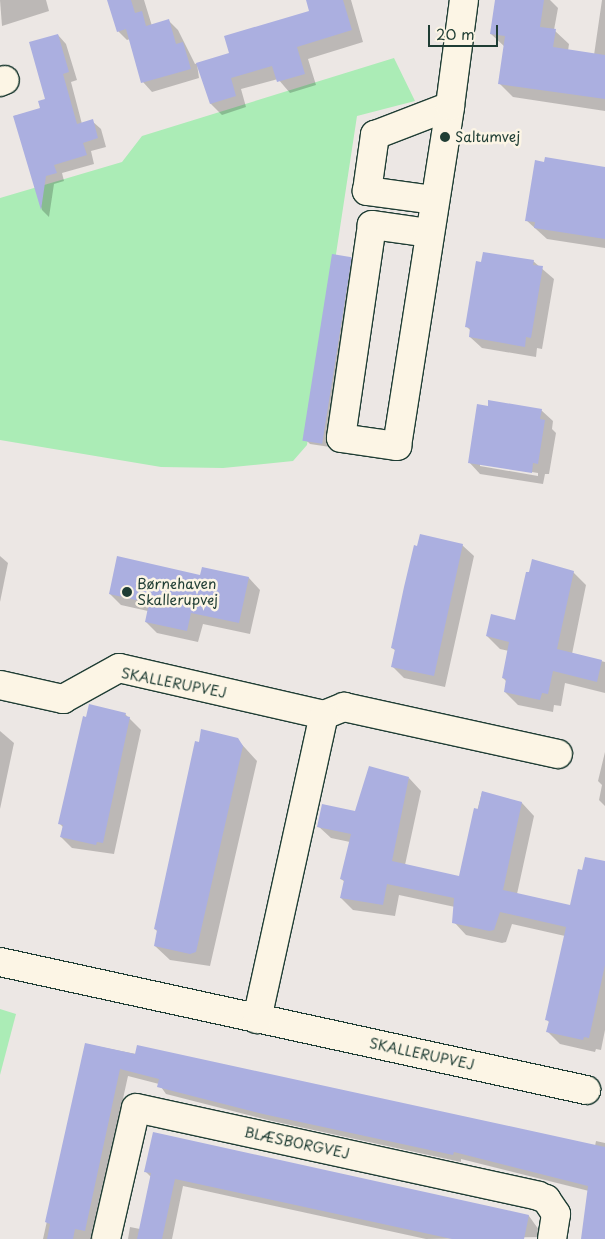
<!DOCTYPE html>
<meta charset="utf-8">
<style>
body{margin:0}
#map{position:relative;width:605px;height:1239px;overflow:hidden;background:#ece7e4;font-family:"Playpen Sans",sans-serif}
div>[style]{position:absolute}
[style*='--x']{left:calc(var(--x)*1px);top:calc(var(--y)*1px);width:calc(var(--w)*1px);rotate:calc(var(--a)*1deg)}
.green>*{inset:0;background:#abecb6}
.shadow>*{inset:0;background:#0003}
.building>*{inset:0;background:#abafe0;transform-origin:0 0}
.roads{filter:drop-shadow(1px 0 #1f3d34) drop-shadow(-1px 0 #1f3d34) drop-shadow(0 1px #1f3d34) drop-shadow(0 -1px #1f3d34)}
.minor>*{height:28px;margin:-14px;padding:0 14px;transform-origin:14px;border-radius:14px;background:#fcf5e5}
.dots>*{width:14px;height:14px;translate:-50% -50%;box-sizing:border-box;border:2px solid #fcf5e5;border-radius:50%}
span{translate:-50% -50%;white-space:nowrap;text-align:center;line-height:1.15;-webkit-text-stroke:5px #fcf5e5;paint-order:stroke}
.poi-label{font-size:14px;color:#1f3d34}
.left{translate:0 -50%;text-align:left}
.street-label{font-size:14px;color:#1f3d34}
.scale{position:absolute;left:428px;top:25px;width:70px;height:22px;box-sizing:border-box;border:2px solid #1f3d34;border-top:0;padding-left:6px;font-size:15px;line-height:18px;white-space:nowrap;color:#1f3d34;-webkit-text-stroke:4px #fcf5e5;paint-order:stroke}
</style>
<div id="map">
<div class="green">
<i style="clip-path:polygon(394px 58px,415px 101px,357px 116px,307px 445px,293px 461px,223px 468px,161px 467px,0 440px,0 198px,122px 162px,142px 136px)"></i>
<i style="clip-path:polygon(0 1009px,16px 1014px,0 1075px)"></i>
</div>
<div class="shadow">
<i style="clip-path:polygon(0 0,46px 0,49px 11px,2px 26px)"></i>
<i style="clip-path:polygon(109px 0,144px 0,152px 26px,169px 21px,178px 30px,195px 64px,230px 54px,311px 12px,308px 0,351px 0,363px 42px,308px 59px,316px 85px,290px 93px,278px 79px,241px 89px,246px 107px,222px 115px,211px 104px,197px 64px,199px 78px,152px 92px,143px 82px,130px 39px,127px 40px,118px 31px)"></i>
<i style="clip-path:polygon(496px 0,550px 0,558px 8px,554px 30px,569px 44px,568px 51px,594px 55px,602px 0,605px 0,605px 111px,513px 97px,499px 83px,505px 47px,491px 34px)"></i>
<i style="clip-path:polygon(58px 35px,66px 44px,77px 80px,71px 82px,82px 124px,92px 121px,101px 129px,106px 147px,91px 151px,94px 164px,62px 173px,64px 181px,54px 184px,49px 217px,42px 210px,14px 116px,42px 109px,46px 100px)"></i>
<i style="clip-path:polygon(605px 168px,605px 248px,547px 239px,526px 220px)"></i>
<i style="clip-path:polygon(351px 258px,355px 262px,330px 447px,310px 444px,306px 440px)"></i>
<i style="clip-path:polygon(533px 261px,554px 279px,542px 349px,537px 348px,536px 357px,482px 348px,470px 337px,471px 331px,467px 327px)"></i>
<i style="clip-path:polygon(evenodd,541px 410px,553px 421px,552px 429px,556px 433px,549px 474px,545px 474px,543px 484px,480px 474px,469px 462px,541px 410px,480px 464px,538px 473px,538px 476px,480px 466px,480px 464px)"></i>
<i style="clip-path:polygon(462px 545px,474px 556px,445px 687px,404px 678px,392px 666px,396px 651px,392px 648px)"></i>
<i style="clip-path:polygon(0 556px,8px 563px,0 602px)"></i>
<i style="clip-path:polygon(573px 572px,586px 585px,572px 654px,605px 662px,605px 693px,565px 683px,561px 706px,554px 705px,553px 712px,518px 705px,505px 692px,507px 682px,503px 678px,509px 651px,500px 649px,487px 636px,516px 621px)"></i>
<i style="clip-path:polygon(201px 576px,249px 578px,260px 590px,250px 634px,203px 624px,198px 642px,157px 633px,146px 622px,148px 611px,121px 605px,110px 594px)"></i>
<i style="clip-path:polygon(125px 714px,141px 730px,114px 854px,72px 848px,61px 837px,63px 827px,60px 824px)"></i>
<i style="clip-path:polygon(0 731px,14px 743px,0 809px)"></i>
<i style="clip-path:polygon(237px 739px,257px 761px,210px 966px,170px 960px,155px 946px,158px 932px,155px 929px,200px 743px)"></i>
<i style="clip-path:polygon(605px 752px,605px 806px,599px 800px,602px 785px,598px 781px)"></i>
<i style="clip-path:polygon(409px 778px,421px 791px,405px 865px,460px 877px,482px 792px,522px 803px,534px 816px,517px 894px,571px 907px,583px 871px,605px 863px,605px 1030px,601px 1050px,596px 1049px,595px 1052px,560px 1044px,548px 1032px,550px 1023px,547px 1020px,565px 936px,512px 924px,506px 942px,502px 943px,466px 935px,454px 922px,455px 907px,399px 895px,395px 916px,353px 910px,341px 898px,345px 882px,341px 879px,350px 842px,331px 838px,318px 826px,356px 812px)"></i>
<i style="clip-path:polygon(86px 1044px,595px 1146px,596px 1141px,605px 1143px,605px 1239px,582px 1239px,589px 1191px,461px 1159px,461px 1162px,272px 1121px,166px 1094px,159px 1084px,128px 1076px,92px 1239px,43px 1239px)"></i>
<i style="clip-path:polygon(145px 1171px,529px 1216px,544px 1237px,426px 1239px,183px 1186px,172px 1239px,128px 1239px,130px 1227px,140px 1229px,151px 1177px)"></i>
</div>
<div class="building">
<i style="clip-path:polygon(107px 0,131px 0,135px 13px,142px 11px,146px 26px,169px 19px,176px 44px,183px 42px,191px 69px,141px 83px,126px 29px,117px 32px)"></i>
<i style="clip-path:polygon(306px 0,343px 0,352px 30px,297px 47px,305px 74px,277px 82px,272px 66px,231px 78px,236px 96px,210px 104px,196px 63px,229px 53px,224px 36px,309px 11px)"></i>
<i style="clip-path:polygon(495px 0,544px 0,540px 27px,556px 29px,553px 47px,605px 55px,605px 99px,498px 84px,505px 36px,490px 34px)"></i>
<i style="clip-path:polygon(58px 34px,69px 72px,63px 74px,77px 124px,93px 119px,98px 138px,83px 143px,87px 155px,54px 165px,57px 173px,46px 176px,41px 210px,13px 116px,40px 108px,38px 101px,45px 99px,29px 42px)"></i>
<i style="clip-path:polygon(545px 157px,605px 167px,605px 239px,534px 228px,535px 222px,525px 221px,535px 160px,544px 162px)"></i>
<i style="clip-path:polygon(483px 252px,534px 260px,533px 265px,543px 266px,531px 338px,526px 337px,525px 347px,469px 337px,470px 328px,465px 327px,476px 261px,481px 262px)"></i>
<i style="left:332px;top:254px;width:20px;height:189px;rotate:9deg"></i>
<i style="clip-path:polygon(488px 400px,542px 409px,540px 419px,545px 420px,538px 464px,533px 463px,532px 473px,468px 463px,477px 404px,488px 406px)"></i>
<i style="clip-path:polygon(420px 534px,463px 544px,434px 676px,391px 667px,395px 649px,391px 648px,404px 587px,414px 545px,417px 546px)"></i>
<i style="clip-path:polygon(117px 556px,200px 575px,202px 567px,249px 577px,239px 623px,191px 613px,187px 631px,145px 622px,149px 603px,109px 594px)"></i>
<i style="clip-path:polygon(532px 559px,574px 571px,557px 649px,602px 660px,597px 682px,553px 671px,548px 694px,542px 693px,540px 700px,504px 692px,506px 679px,502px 678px,509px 642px,486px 636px,491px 614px,515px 620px,526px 572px,529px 572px)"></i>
<i style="clip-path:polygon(89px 704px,126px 713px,125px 716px,130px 717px,103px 843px,97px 842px,96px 845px,60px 837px,63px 825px,58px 824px,83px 716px,86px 717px)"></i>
<i style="clip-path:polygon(201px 729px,238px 738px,243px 746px,196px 952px,190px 954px,154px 946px,157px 930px,154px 929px,195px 741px,199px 742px)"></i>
<i style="clip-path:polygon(369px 766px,409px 777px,392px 861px,459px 876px,474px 808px,478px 809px,482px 791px,522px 802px,503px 890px,570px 905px,578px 869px,582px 870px,585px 857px,605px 861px,605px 965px,589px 1038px,584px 1037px,583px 1040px,546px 1032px,549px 1021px,545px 1020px,566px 927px,500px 912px,494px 930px,489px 931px,452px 923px,454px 898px,387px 884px,383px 905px,340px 898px,344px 880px,340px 879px,351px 834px,317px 827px,322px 804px,355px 811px)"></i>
<i style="clip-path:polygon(85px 1043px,135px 1054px,137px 1045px,605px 1147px,605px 1239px,581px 1239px,588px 1186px,454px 1152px,453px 1155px,263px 1114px,157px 1087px,159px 1079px,120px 1069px,85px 1231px,75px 1229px,73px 1239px,47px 1239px,50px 1224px,45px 1222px)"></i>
<i style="clip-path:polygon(153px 1132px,529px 1215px,524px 1239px,452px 1239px,175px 1179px,162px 1239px,137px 1239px,151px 1173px,144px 1172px)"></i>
</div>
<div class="roads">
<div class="minor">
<i style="--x:0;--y:82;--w:5;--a:-22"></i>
<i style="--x:434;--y:200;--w:68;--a:-172.3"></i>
<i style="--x:367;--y:191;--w:57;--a:-81.9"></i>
<i style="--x:375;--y:135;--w:80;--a:-21.1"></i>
<i style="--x:429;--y:233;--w:58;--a:-172"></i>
<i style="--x:372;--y:225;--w:215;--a:98.3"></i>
<i style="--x:341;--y:438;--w:57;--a:8.1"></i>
<i style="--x:397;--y:446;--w:344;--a:-81.1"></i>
<i style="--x:450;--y:106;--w:107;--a:-82.5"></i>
<i style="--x:0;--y:685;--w:65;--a:12.5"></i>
<i style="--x:63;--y:699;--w:64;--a:-29"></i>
<i style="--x:119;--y:668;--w:210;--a:12.9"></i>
<i style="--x:324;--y:715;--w:22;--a:-22"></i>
<i style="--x:344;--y:707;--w:219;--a:12.4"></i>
<i style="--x:0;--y:962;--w:600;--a:12.32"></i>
<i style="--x:257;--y:1019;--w:311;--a:-77.6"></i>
<i style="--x:106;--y:1239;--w:134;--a:-77.1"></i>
<i style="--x:136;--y:1108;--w:412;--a:12.3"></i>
<i style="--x:538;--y:1196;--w:9;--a:21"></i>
<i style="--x:546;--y:1199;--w:18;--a:56"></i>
<i style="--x:556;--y:1214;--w:25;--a:99"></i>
</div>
</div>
<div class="dots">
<i style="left:445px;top:137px;background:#1f3d34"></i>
<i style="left:127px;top:592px;background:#1f3d34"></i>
</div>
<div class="poi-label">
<span class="left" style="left:455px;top:137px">Saltumvej</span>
<span class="left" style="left:137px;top:592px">Børnehaven<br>Skallerupvej</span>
</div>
<div class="street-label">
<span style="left:174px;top:683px;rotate:11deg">SKALLERUPVEJ</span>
<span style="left:422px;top:1054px;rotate:12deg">SKALLERUPVEJ</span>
<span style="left:297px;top:1143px;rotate:12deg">BLÆSBORGVEJ</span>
</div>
<div class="scale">20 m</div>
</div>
